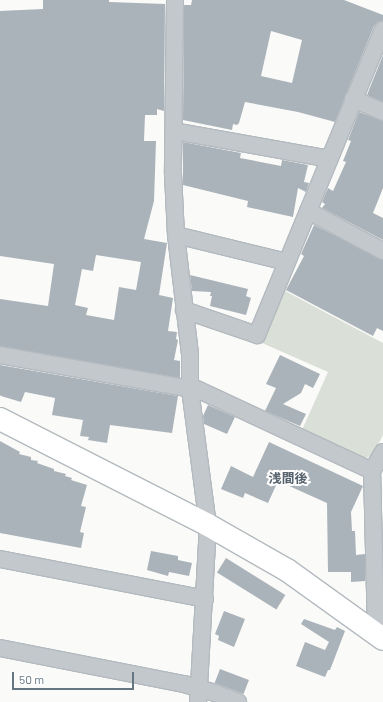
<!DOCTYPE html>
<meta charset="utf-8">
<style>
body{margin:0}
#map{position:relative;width:383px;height:702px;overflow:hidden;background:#fafaf8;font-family:Barlow,"Noto Sans JP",sans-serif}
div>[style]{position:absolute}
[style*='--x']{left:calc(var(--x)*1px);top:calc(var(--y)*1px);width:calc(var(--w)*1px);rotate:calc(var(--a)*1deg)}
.green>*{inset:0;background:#dadfd7}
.building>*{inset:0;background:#aab3b9;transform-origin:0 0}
.roads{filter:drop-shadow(1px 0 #b3babf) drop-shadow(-1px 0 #b3babf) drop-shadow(0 1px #b3babf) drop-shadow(0 -1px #b3babf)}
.street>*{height:16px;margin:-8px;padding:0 8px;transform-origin:8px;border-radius:8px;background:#c3c8cc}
.secondary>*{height:22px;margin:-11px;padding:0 11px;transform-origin:11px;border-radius:11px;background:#fff}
span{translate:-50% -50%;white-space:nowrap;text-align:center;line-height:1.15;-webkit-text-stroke:4px #fff;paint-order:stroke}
.neighbourhood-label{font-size:13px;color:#57646e;font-weight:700}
.scale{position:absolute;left:12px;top:672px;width:122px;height:18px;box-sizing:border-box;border:2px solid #657683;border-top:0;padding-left:5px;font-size:12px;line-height:14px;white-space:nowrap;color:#657683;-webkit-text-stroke:3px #fff;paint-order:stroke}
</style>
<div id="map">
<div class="green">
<i style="clip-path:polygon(285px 291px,383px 343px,383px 435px,372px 456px,365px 458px,302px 430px,328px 372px,262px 343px)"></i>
</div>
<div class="building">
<i style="clip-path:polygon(evenodd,43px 0,109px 0,109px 2px,165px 4px,164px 111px,157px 109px,157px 115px,145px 115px,144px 141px,156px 141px,154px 201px,144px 239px,167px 243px,159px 295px,173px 298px,168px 331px,177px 332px,176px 339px,178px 340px,174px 360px,180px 361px,180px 378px,0 346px,0 299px,48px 306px,54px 264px,0 256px,0 11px,43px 9px,43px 0,96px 255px,141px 262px,136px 290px,119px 287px,114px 320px,86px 315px,88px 308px,75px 305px,82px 269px,93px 271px,96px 255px)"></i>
<i style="clip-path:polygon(evenodd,192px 0,344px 0,383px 15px,383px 21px,378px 22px,374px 26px,335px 122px,298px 112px,245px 102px,239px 123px,237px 125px,233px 124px,232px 130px,183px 120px,184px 5px,191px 5px,192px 0,271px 31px,302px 40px,292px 83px,261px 76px,271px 31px)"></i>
<i style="clip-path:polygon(383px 55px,383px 102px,367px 95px)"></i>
<i style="clip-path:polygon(359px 112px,383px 121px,383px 188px,373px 213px,383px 218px,383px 240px,322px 208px,325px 204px,322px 202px,328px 188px,333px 191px,346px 162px,343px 161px,351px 141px,348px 140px)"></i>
<i style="clip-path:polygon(183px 142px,241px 153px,240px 158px,281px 166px,282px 160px,308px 165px,304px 182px,309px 183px,306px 192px,298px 188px,293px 217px,247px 207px,248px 201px,183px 185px)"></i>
<i style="clip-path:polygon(314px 225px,383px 260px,383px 331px,377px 328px,373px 336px,286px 290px,304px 256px,301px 254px)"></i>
<i style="clip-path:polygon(190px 275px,248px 289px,246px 296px,251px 298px,246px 315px,210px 306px,212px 296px,210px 296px,211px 292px,192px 291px)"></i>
<i style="clip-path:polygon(280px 355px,320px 374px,313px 388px,305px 384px,301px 393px,283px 404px,306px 414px,300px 426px,265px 411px,276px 388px,266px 384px)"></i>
<i style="clip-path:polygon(0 365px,178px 396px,172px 433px,110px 425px,107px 443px,88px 440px,89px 437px,80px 436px,83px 420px,52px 415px,55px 398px,25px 392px,21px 402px,1px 396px,0 395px)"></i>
<i style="clip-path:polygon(208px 405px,235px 417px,227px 434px,204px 424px,203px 416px)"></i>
<i style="clip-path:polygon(0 441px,20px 452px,19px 454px,31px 457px,31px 460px,38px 461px,37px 463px,54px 469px,54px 471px,66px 474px,65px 476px,72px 478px,71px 480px,87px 485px,81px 506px,86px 507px,80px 532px,84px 533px,81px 548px,0 533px)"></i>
<i style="clip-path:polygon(269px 442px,363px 486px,351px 512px,352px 531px,355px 531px,356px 555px,365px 554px,365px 581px,351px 582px,351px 572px,328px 572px,327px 503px,278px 481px,268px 503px,245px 493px,243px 498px,221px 489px,231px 466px,253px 477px)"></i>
<i style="clip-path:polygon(151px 551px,178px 556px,178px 560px,192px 563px,189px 576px,169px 572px,168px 576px,147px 570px)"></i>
<i style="left:226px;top:558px;width:70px;height:17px;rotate:32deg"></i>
<i style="clip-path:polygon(224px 611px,245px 619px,234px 647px,218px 640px,219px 636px,215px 634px)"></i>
<i style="clip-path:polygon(304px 619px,335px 630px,337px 627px,345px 631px,330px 670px,328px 670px,325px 677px,296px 666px,305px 642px,325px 650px,329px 642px,301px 624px)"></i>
<i style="left:220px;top:669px;width:31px;height:15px;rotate:21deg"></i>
</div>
<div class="roads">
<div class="street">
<i style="--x:175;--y:0;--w:174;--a:90.7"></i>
<i style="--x:173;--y:174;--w:61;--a:87.2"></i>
<i style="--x:176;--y:235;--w:121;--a:83.3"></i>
<i style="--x:190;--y:355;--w:34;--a:90"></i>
<i style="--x:190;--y:389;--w:137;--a:82.5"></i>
<i style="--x:208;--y:525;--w:177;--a:93.2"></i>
<i style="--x:353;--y:99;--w:33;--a:23"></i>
<i style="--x:174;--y:131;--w:158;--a:10.2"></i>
<i style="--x:308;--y:211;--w:85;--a:28.1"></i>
<i style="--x:176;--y:235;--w:114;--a:13.7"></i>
<i style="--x:184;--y:310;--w:77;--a:18.9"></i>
<i style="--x:257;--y:335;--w:330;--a:-67.6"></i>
<i style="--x:0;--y:355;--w:193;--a:10.1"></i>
<i style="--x:190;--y:386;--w:201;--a:25"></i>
<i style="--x:0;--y:559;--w:209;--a:11"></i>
<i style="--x:376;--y:633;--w:162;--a:-91.4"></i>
<i style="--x:372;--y:471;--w:22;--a:-60"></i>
<i style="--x:0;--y:648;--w:187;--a:11.1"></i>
<i style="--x:184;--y:684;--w:29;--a:16"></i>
<i style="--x:212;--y:692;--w:28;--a:21"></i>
</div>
<div class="secondary">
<i style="--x:0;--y:419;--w:233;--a:27"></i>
<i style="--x:208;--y:525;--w:91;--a:29.7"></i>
<i style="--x:287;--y:570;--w:118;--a:35.7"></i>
</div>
</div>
<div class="neighbourhood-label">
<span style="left:288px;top:478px">浅間後</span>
</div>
<div class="scale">50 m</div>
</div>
